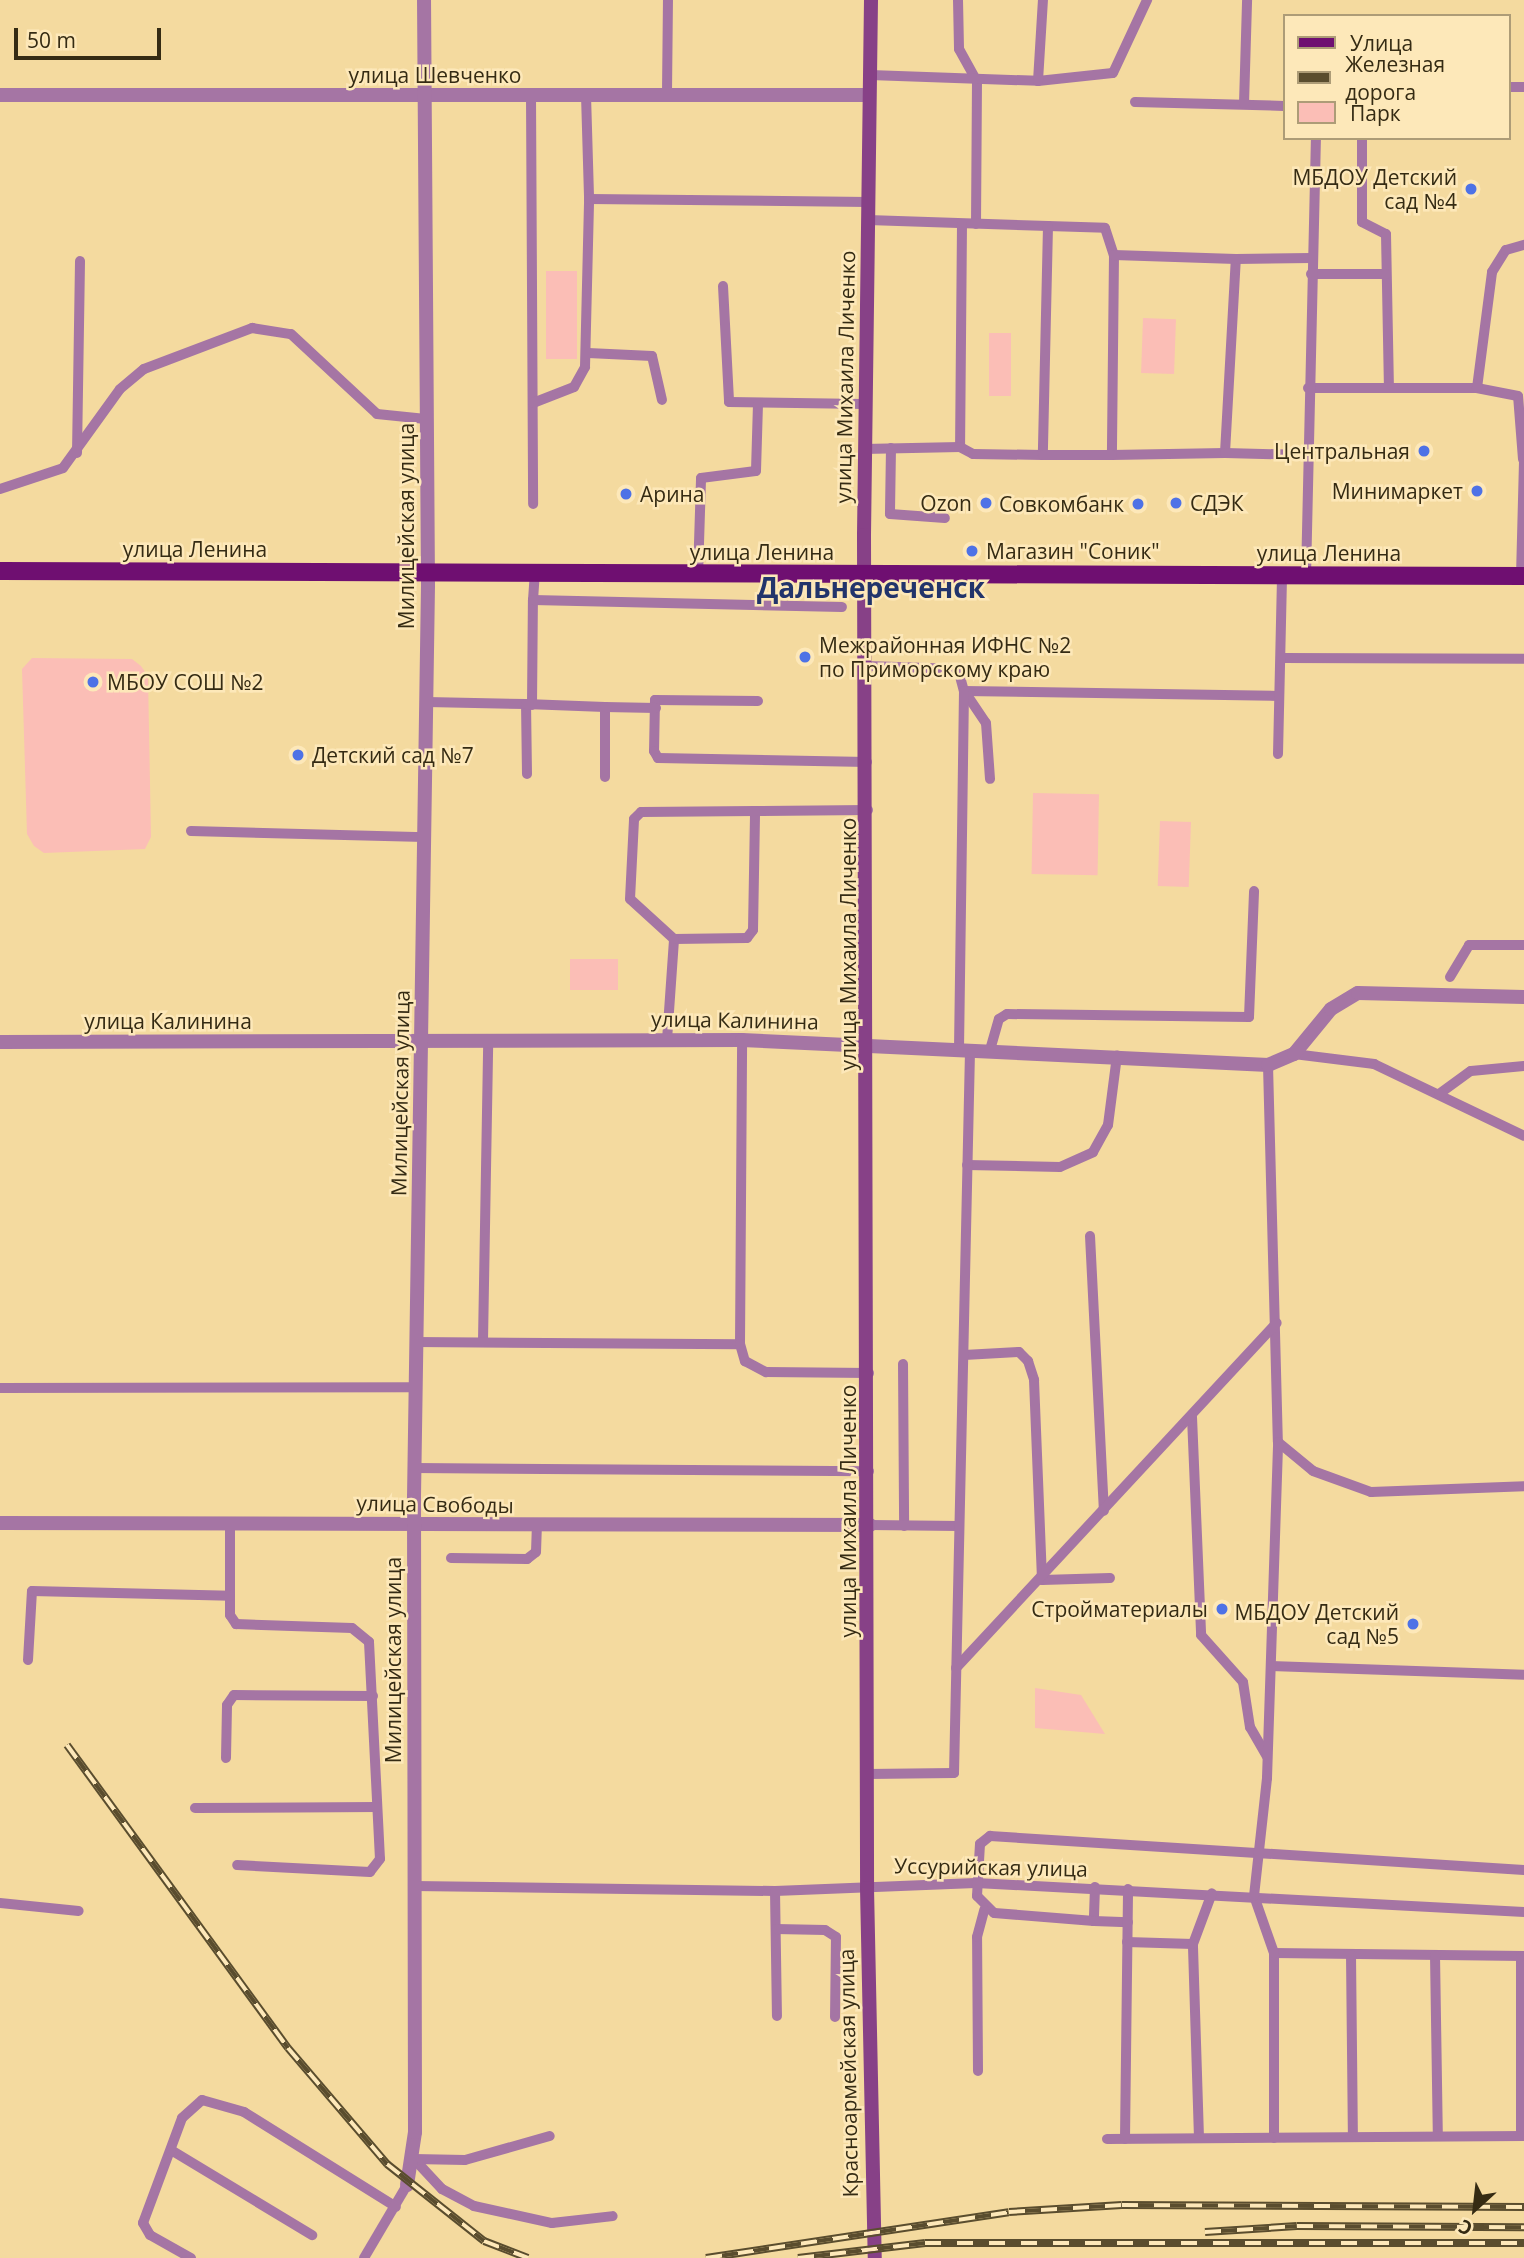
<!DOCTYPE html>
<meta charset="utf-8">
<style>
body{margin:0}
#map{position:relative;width:1524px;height:2258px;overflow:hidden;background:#f4da9f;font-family:"Open Sans",sans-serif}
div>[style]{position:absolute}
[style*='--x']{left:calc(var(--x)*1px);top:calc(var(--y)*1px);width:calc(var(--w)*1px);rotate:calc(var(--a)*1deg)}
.green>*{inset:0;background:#fbbeb6;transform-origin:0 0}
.service>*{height:10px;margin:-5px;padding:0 5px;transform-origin:5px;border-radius:5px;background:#a575a4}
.minor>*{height:14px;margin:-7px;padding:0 7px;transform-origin:7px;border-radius:7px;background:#a575a4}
.secondary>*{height:14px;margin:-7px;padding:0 7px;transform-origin:7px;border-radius:7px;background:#874187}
.primary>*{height:18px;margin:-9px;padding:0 9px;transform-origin:9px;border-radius:9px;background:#6f0f71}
.rail>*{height:8px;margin-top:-4px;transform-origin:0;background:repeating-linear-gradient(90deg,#fde8b9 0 16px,#5a4d2e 0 32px);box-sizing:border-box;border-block:2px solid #5a4d2e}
.dots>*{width:19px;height:19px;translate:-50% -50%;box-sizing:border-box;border:4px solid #fde8b9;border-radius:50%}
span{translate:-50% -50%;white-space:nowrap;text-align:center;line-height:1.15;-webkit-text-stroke:5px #fde8b9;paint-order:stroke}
.street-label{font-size:21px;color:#352b13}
.poi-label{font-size:21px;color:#352b13}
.right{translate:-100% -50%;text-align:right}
.left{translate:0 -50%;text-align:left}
.district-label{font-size:28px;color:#22346b;font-weight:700}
.legend{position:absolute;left:1283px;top:14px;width:228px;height:126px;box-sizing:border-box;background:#fde8b9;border:2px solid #ad9c77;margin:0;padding:9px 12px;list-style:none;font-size:21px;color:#352b13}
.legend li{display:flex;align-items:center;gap:14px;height:35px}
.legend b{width:35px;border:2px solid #ad9c77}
.north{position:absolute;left:1440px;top:2174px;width:70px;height:70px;-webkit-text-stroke:5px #fde8b9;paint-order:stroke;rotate:207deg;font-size:19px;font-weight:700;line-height:28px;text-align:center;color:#352b13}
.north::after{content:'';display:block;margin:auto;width:24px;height:32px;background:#352b13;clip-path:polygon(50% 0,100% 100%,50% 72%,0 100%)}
.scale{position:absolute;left:14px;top:28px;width:147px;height:32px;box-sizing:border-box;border:4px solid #352b13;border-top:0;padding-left:9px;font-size:21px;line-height:24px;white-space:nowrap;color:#352b13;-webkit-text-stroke:5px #fde8b9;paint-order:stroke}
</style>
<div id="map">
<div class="green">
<i style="left:546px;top:271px;width:31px;height:88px"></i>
<i style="left:1143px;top:318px;width:33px;height:55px;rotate:2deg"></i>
<i style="left:989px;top:333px;width:22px;height:63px"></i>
<i style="clip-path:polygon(32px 658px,132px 659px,141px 666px,148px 676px,151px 837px,145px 849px,44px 853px,34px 846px,27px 834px,22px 669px)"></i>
<i style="left:1033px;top:793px;width:66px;height:81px;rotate:1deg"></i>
<i style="left:1160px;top:821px;width:31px;height:65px;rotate:2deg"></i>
<i style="left:570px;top:959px;width:48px;height:31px"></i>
<i style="clip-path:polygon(1035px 1688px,1081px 1695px,1105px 1734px,1035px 1728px)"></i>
</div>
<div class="service">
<i style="--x:958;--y:0;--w:49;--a:88.8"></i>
<i style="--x:959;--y:49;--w:37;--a:61"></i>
<i style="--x:977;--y:81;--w:143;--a:90.4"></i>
<i style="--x:870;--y:75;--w:168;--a:2"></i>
<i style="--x:1038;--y:81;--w:75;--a:-6.1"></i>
<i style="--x:1113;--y:73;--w:81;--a:-65"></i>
<i style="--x:1038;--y:81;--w:81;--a:-86.5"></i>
<i style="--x:1508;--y:87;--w:16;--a:0"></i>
<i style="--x:667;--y:93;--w:93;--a:-89.4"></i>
<i style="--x:586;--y:95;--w:104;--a:88.3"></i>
<i style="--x:531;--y:96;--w:408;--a:89.7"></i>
<i style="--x:1135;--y:102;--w:149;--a:1.5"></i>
<i style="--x:1244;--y:104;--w:104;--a:-88.3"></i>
<i style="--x:1362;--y:138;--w:84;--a:90"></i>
<i style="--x:1362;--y:222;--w:27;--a:27"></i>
<i style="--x:1386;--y:234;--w:153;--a:88.9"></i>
<i style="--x:868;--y:220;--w:237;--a:1.9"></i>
<i style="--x:1105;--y:228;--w:28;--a:72"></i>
<i style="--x:1114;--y:255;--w:200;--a:90.6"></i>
<i style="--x:1112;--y:455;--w:113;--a:-1"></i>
<i style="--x:1225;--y:453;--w:194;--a:-86.8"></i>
<i style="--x:1236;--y:259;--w:75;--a:-0.8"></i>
<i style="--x:962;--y:224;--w:223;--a:90.5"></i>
<i style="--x:960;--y:447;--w:15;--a:28"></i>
<i style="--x:973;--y:454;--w:70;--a:0.8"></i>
<i style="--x:1048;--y:226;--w:229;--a:91.3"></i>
<i style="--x:1043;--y:455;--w:69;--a:0"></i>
<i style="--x:1114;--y:255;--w:122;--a:1.9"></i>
<i style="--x:1311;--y:274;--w:75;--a:0"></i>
<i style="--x:723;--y:286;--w:116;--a:87"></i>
<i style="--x:729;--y:402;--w:135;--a:0.8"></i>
<i style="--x:588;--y:353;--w:64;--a:2.7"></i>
<i style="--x:652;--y:356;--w:45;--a:77.2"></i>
<i style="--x:1308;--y:388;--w:169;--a:0"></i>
<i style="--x:533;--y:403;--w:44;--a:-21.3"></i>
<i style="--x:574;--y:387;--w:23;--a:-61"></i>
<i style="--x:585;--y:367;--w:168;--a:-88.6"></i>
<i style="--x:589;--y:199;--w:279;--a:0.6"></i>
<i style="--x:891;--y:448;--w:66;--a:90.9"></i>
<i style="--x:890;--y:514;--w:55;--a:4.2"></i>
<i style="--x:864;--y:449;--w:96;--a:-1.2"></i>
<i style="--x:77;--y:453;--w:192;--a:-89.1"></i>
<i style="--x:1225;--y:453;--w:81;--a:1.4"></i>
<i style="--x:1523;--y:459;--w:63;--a:-94.5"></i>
<i style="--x:1518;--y:396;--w:42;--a:-169"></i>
<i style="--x:1477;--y:388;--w:117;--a:-82.6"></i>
<i style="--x:1492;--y:272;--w:26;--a:-58"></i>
<i style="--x:1506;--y:250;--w:19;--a:-16"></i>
<i style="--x:0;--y:489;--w:66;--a:-18.4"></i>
<i style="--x:63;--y:468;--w:97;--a:-54.2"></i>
<i style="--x:120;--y:389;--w:31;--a:-40"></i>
<i style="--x:144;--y:369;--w:116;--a:-20.8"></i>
<i style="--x:252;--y:328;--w:39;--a:9"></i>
<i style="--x:291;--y:334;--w:117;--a:42.9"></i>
<i style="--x:377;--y:414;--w:49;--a:5.8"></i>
<i style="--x:698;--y:575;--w:97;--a:-88.2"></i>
<i style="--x:701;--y:478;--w:55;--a:-7.3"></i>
<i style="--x:756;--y:471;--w:67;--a:-88.3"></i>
<i style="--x:1306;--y:576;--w:438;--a:-88.7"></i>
<i style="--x:1521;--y:576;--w:117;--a:-88.5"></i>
<i style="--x:533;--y:600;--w:27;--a:-86"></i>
<i style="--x:1282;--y:658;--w:242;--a:0.2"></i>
<i style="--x:867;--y:666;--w:91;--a:1.9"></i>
<i style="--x:958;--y:669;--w:23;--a:75"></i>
<i style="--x:964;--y:691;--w:315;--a:0.9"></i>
<i style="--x:965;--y:692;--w:37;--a:56"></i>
<i style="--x:986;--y:723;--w:56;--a:85.9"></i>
<i style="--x:758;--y:701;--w:103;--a:-179.4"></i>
<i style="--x:655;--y:700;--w:51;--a:91.1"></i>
<i style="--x:654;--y:751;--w:8;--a:60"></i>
<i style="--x:658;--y:758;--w:209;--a:1.1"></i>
<i style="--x:427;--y:702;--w:99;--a:1.2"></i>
<i style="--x:532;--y:705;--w:105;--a:-89.5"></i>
<i style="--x:533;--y:600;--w:309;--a:1.3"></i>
<i style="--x:1278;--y:754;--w:179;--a:-88.7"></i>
<i style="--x:527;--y:774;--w:70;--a:-90.8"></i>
<i style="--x:526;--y:704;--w:79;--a:2.2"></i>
<i style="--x:605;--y:777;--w:70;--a:-90"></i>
<i style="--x:605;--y:707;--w:51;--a:1.1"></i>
<i style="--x:191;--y:831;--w:234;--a:1.5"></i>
<i style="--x:674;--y:939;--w:73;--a:-0.8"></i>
<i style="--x:747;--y:938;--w:10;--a:-53"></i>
<i style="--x:753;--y:930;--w:119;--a:-89"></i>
<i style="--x:755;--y:811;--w:113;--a:-0.5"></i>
<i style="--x:1450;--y:977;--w:37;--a:-59"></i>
<i style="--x:1469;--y:945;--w:55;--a:0"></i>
<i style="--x:667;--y:1040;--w:101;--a:-86"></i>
<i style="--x:674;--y:939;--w:59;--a:-137.7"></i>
<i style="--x:630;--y:899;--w:80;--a:-87.1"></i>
<i style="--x:634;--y:819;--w:10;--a:-45"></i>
<i style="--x:641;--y:812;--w:114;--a:-0.5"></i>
<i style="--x:959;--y:1049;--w:358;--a:-89.2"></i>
<i style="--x:990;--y:1050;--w:32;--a:-74"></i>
<i style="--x:999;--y:1019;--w:9;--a:-32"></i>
<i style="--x:1007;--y:1014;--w:242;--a:0.7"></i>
<i style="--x:1249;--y:1017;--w:126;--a:-87.7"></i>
<i style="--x:1294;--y:1054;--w:81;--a:7.1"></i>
<i style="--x:1374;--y:1064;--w:166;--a:25.6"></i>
<i style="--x:1268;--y:1065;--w:377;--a:88.5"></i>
<i style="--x:1278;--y:1442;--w:45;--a:39.6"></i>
<i style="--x:1313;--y:1471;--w:62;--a:19.9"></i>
<i style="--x:1371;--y:1492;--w:153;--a:-2.2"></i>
<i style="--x:1439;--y:1094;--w:39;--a:-36"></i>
<i style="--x:1471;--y:1071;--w:53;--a:-5.4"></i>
<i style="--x:967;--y:1165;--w:93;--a:1.2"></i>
<i style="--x:1060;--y:1167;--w:36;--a:-24"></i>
<i style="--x:1093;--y:1152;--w:31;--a:-61"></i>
<i style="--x:1108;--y:1125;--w:70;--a:-82.6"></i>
<i style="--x:1090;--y:1236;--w:275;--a:87.1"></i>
<i style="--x:483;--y:1341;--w:300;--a:-89"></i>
<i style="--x:416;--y:1342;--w:324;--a:0.4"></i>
<i style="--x:740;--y:1344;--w:304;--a:-89.6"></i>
<i style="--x:740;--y:1344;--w:18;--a:74"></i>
<i style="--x:745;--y:1361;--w:24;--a:28"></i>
<i style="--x:766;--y:1372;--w:103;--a:0.6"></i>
<i style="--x:964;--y:1355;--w:55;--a:-3.1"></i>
<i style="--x:1019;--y:1352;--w:13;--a:45"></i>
<i style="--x:1028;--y:1361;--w:20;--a:72"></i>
<i style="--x:1034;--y:1380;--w:200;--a:87.7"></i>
<i style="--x:1042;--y:1580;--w:68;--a:-1.7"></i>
<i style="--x:903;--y:1364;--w:162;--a:89.6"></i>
<i style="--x:0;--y:1388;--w:415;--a:-0.1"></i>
<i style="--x:1192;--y:1417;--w:218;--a:87.6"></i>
<i style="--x:1201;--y:1635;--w:63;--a:48.2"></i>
<i style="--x:1243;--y:1682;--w:46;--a:81.2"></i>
<i style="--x:1250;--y:1727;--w:34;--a:60"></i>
<i style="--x:414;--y:1468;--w:455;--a:0.4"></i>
<i style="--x:230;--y:1522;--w:93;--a:90"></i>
<i style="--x:230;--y:1615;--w:11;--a:56"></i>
<i style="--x:236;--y:1624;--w:116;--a:2"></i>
<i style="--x:352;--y:1628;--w:22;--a:39"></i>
<i style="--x:369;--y:1642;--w:217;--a:87.1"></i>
<i style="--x:380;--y:1859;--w:16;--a:128"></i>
<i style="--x:370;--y:1872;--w:133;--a:-177"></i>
<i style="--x:870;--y:1525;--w:89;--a:0.6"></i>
<i style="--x:451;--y:1558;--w:76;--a:0.8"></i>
<i style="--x:527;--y:1559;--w:11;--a:-38"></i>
<i style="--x:536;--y:1552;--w:25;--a:-88"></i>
<i style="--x:28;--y:1660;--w:69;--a:-86.7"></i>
<i style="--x:32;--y:1591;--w:198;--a:1.4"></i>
<i style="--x:1271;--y:1666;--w:253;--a:2"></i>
<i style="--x:956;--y:1668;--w:471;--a:-47.1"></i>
<i style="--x:226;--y:1758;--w:53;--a:-88.9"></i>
<i style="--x:227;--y:1705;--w:12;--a:-55"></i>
<i style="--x:234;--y:1695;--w:139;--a:0.4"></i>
<i style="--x:868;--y:1774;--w:86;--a:-0.7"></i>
<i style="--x:954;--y:1773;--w:724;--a:-88.73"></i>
<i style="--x:195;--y:1808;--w:182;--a:-0.3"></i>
<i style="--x:414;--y:1886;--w:361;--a:0.8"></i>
<i style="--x:775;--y:1891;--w:201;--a:-2.3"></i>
<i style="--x:976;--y:1883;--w:549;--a:3.03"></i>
<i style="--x:1095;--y:1887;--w:34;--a:92"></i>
<i style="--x:1094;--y:1921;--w:100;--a:-175.4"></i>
<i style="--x:994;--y:1913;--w:24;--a:-135"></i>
<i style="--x:977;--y:1896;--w:52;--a:-86.7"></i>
<i style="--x:980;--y:1844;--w:13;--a:-39"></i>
<i style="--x:990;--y:1836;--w:535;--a:3.64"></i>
<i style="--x:775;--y:1891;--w:125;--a:89.1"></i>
<i style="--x:0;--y:1903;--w:79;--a:5.8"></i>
<i style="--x:1094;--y:1921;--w:34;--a:2"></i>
<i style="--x:776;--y:1929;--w:49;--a:1.2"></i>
<i style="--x:825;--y:1930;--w:13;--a:32"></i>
<i style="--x:836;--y:1937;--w:80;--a:90.7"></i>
<i style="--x:1127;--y:1942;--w:66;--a:1.7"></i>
<i style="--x:1274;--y:1953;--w:250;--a:0.7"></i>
<i style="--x:1351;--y:1955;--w:182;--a:89.4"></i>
<i style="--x:1435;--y:1955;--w:181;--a:89.1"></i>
<i style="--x:1521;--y:1956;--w:180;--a:90"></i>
<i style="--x:978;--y:2071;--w:134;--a:-90.4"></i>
<i style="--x:977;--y:1937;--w:28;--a:-75"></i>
<i style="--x:1199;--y:2138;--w:194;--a:-91.8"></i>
<i style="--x:1193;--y:1944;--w:54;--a:-69.6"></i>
<i style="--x:1274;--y:2138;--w:185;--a:-90"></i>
<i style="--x:1274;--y:1953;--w:60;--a:-109.3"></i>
<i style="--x:1254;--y:1896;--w:119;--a:-83.7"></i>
<i style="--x:1267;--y:1778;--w:336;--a:-88.1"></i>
<i style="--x:1107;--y:2139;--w:417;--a:-0.4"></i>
<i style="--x:1125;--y:2139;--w:250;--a:-89.3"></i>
<i style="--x:171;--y:2150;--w:165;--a:31.1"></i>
<i style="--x:414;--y:2159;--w:41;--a:47"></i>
<i style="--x:442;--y:2189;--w:36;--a:28"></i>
<i style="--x:474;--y:2206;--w:80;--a:12.3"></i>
<i style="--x:552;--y:2223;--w:61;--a:-6.5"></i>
<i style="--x:414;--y:2159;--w:51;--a:1.1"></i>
<i style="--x:465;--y:2160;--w:88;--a:-15.8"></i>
<i style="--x:191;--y:2258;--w:47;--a:-150.7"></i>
<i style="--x:150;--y:2235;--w:14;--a:-120"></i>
<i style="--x:143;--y:2223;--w:112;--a:-69.6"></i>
<i style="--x:182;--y:2118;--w:27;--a:-42"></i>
<i style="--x:202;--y:2100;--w:44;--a:15.9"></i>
<i style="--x:244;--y:2112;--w:179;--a:32"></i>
<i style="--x:364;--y:2258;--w:85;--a:-59.5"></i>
</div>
<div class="minor">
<i style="--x:0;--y:95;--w:869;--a:0"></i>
<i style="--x:0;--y:1042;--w:742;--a:-0.15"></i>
<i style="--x:742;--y:1040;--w:527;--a:2.72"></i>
<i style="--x:1268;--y:1065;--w:28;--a:-23"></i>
<i style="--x:1294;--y:1054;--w:58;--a:-50.6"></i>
<i style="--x:1331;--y:1009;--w:31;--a:-31"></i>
<i style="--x:1358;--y:993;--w:166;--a:1.4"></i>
<i style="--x:0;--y:1523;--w:870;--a:0.13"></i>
<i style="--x:407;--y:2185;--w:54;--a:-81.4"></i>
<i style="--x:415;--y:2132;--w:635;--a:-90.09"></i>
<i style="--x:414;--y:1497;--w:912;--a:-89.12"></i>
<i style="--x:428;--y:585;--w:585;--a:-90.39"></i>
</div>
<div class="secondary">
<i style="--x:871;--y:0;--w:535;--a:90.75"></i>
<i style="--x:864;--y:535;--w:1353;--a:89.87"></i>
<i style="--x:867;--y:1888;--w:370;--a:88.8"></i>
</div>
<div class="primary">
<i style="--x:0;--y:571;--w:1524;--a:0.19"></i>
</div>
<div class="rail">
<i style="--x:67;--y:1745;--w:375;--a:53.9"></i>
<i style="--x:288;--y:2048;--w:153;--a:49.5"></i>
<i style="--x:387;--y:2164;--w:124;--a:38.4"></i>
<i style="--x:484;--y:2241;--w:47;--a:21.1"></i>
<i style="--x:1205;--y:2232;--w:92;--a:-3.7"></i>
<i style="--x:1297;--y:2226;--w:227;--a:0.3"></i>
<i style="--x:706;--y:2258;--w:306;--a:-8.6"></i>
<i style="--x:1009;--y:2212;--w:113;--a:-3.5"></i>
<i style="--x:1122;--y:2205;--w:402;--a:0.3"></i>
<i style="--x:798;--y:2258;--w:128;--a:-6.7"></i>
<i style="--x:925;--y:2243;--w:599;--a:0"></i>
</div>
<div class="dots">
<i style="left:1471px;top:189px;background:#4e72e6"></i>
<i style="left:1424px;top:451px;background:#4e72e6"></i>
<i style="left:1477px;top:491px;background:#4e72e6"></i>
<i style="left:626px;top:494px;background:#4e72e6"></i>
<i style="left:986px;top:503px;background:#4e72e6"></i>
<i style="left:1176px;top:503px;background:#4e72e6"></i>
<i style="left:1138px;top:504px;background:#4e72e6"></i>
<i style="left:972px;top:551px;background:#4e72e6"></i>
<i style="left:805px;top:657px;background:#4e72e6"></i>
<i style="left:93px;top:682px;background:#4e72e6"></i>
<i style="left:298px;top:755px;background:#4e72e6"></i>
<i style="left:1222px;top:1609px;background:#4e72e6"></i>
<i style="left:1413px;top:1624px;background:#4e72e6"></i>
</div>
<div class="street-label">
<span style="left:435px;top:75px">улица Шевченко</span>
<span style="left:845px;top:377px;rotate:-89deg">улица Михаила Личенко</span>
<span style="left:406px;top:526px;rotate:-90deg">Милицейская улица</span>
<span style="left:195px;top:549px">улица Ленина</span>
<span style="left:762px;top:552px">улица Ленина</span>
<span style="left:1329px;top:553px">улица Ленина</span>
<span style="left:848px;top:944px;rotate:-90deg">улица Михаила Личенко</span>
<span style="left:735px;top:1020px;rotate:1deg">улица Калинина</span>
<span style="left:168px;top:1021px">улица Калинина</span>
<span style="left:400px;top:1093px;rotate:-89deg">Милицейская улица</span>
<span style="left:435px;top:1504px;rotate:1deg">улица Свободы</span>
<span style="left:848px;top:1511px;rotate:-90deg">улица Михаила Личенко</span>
<span style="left:393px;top:1660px;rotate:-90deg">Милицейская улица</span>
<span style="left:991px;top:1867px;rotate:1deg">Уссурийская улица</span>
<span style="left:848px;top:2073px;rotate:-91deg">Красноармейская улица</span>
</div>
<div class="poi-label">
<span class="right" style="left:1457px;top:189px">МБДОУ Детский<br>сад №4</span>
<span class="right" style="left:1410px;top:451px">Центральная</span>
<span class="right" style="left:1463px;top:491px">Минимаркет</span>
<span class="left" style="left:640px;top:494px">Арина</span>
<span class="right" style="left:972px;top:503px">Ozon</span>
<span class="left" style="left:1190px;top:503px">СДЭК</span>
<span class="right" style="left:1124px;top:504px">Совкомбанк</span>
<span class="left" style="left:986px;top:551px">Магазин "Соник"</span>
<span class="left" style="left:819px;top:657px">Межрайонная ИФНС №2<br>по Приморскому краю</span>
<span class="left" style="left:107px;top:682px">МБОУ СОШ №2</span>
<span class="left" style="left:312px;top:755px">Детский сад №7</span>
<span class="right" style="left:1208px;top:1609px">Стройматериалы</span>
<span class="right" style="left:1399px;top:1624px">МБДОУ Детский<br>сад №5</span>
</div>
<div class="district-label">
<span style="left:871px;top:587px">Дальнереченск</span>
</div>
<ul class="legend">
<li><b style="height:9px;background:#6f0f71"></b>Улица</li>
<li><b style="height:9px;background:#5a4d2e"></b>Железная дорога</li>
<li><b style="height:19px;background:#fbbeb6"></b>Парк</li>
</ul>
<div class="north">С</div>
<div class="scale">50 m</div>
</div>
